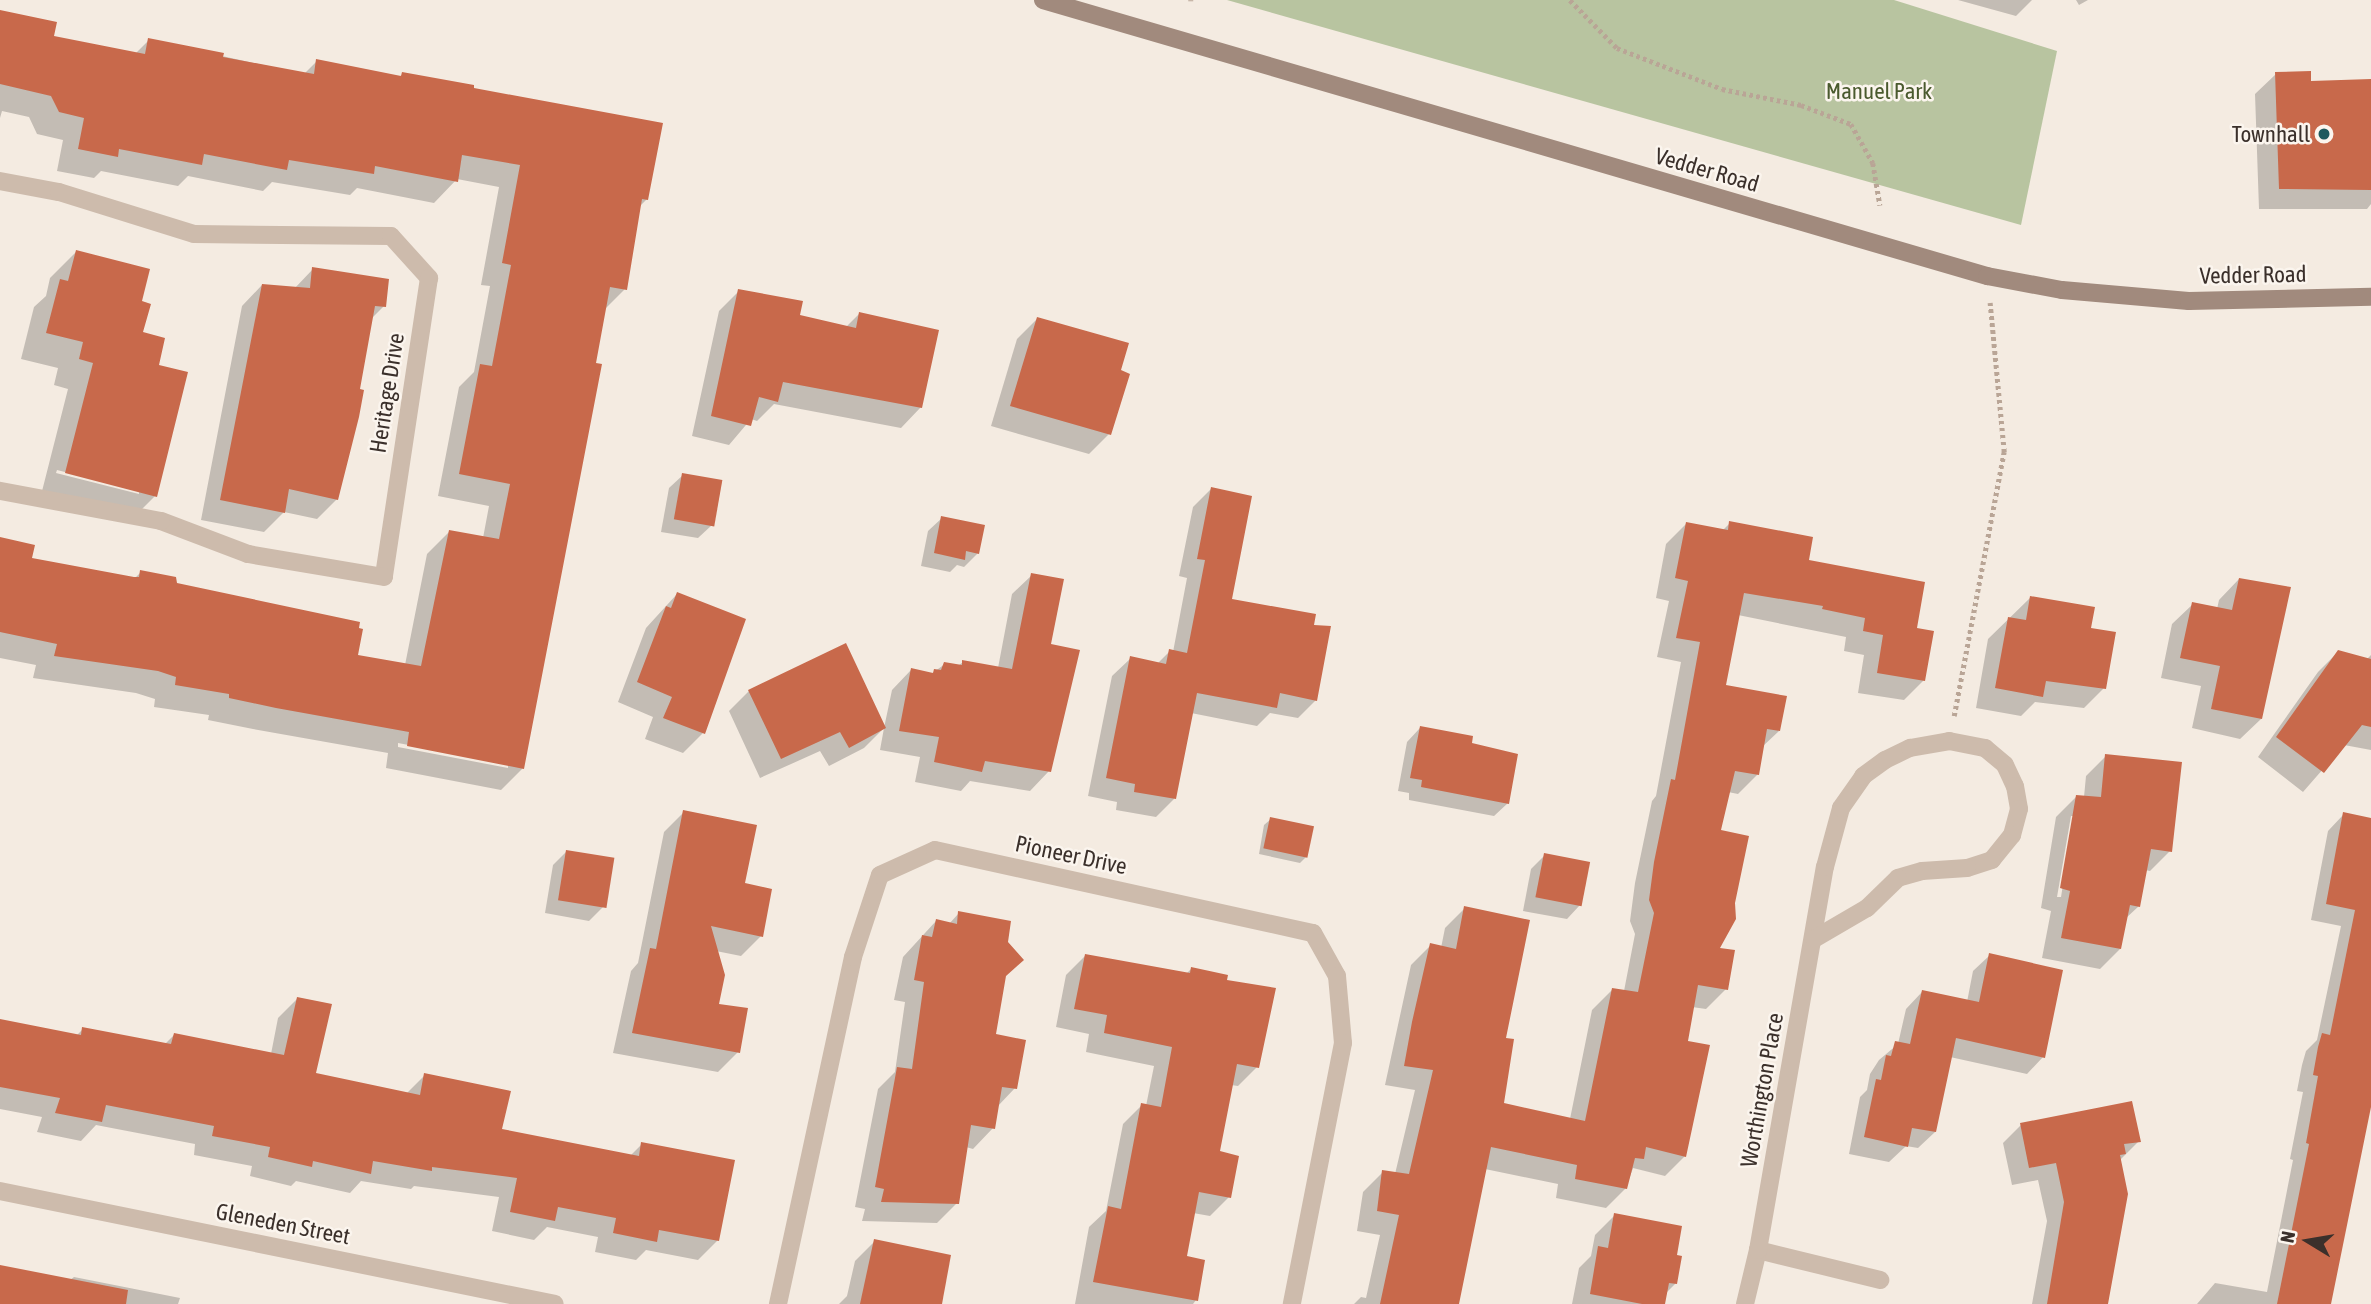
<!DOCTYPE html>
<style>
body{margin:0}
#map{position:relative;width:2371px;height:1304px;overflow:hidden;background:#f4ebe1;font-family:"Asap Condensed",sans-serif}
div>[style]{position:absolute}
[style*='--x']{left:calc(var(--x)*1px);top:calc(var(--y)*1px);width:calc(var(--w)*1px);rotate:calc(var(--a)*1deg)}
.green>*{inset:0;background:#b8c4a0}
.shadow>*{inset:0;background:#0003}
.building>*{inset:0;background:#c8694b;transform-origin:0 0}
.path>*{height:4.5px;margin-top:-2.25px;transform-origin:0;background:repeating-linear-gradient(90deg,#b9a596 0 3.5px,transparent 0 7px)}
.street>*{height:18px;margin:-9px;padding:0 9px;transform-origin:9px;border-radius:9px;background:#cdbbac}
.secondary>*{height:18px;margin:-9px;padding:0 9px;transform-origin:9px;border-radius:9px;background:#a18a7d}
.dots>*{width:19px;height:19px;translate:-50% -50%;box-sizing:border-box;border:4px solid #fbf5ee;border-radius:50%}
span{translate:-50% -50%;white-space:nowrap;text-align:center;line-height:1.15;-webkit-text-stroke:5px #fbf5ee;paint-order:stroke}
.park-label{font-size:23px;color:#4a5a2e}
.poi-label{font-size:23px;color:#3b302b}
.right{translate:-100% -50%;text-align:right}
.street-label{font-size:23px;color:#3b302b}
.north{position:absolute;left:2273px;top:1206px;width:70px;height:70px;-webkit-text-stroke:5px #fbf5ee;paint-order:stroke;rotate:281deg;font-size:19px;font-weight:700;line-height:28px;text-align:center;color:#3b302b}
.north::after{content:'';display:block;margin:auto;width:24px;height:32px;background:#3b302b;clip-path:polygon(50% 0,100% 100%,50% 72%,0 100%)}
</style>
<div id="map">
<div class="green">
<i style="clip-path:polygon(1227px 0,1894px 0,2057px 51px,2021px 225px)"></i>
</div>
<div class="shadow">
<i style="clip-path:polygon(1958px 0,2032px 0,2016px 16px)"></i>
<i style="clip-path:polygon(2076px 0,2088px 0,2079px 5px)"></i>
<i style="clip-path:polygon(evenodd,0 12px,52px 38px,135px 54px,149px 40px,304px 74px,317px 61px,399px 77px,403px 74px,472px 89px,647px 199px,638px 208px,625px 289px,604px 310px,523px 768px,501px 790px,386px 768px,388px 753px,253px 729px,208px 720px,209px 715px,154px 707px,155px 699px,136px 693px,33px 678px,36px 665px,0 658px,0 539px,30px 559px,134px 579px,141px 572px,356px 657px,405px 665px,427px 554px,449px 532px,483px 538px,489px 506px,438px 496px,459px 387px,474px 372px,490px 286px,481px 285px,499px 187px,457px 179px,434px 203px,357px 188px,350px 195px,272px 182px,263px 191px,188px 176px,178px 186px,101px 171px,94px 178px,57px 171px,63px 140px,37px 134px,29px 117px,2px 111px,0 118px,0 12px,398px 743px,508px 764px,508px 768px,398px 747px,398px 743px)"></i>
<i style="clip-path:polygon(2276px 74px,2310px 83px,2371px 81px,2371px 204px,2367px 209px,2259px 209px,2255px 94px)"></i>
<i style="clip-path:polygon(evenodd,76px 252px,140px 302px,141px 334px,157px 366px,155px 496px,129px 522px,40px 499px,68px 389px,54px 385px,58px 368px,21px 359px,34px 307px,46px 296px,50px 278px,76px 252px,57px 470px,139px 491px,139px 494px,56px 473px,57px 470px)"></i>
<i style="clip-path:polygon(313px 269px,384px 306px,370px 320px,337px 499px,317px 519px,284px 512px,264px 532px,201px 520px,242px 306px,262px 285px,294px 289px)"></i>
<i style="clip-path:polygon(739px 291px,798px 316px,846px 327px,859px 314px,921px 407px,901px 428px,774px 404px,757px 421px,751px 419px,729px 445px,692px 436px,719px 311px)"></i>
<i style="clip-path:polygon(1037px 319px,1109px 434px,1089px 454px,991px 426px,1017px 339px)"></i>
<i style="clip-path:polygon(683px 475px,712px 525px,698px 538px,661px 532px,669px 488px)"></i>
<i style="clip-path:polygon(1211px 489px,1230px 600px,1312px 626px,1316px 700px,1298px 718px,1270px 713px,1257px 726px,1191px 713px,1174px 799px,1156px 817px,1116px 810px,1117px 802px,1088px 796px,1112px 676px,1131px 658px,1157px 664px,1170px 651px,1173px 652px,1187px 578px,1179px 576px,1193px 507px)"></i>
<i style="clip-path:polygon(942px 518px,978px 553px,964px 567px,957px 565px,950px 572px,921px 566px,928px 531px)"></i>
<i style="clip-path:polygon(1730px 523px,1807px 562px,1915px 629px,1924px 680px,1904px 700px,1858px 693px,1864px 655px,1844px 651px,1846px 637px,1738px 615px,1724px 687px,1779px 731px,1762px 747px,1758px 774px,1738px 794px,1728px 792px,1719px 832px,1718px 949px,1726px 989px,1706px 1009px,1692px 1007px,1686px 1043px,1685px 1156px,1665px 1176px,1633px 1168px,1626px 1188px,1606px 1208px,1556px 1198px,1558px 1184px,1485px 1169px,1457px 1304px,1354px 1304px,1361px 1297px,1366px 1298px,1380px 1235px,1357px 1231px,1363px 1192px,1383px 1172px,1395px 1174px,1415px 1090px,1385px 1085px,1411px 965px,1431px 945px,1441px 948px,1445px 928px,1465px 908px,1504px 1039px,1502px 1105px,1570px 1119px,1592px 1010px,1612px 990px,1624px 991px,1635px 934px,1630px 921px,1635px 883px,1652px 801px,1656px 796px,1681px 662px,1657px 657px,1669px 601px,1656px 598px,1666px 544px,1686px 524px,1722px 531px)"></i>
<i style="clip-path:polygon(1032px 575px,1049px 645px,1049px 771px,1030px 791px,970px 781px,961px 791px,915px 782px,920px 757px,880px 750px,884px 728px,864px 748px,829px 766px,820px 751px,760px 778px,729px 711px,749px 691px,884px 728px,892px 690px,911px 670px,931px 674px,945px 664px,958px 666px,963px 662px,998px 668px,1012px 594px)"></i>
<i style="clip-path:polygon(2239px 579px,2261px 719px,2240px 739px,2192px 728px,2201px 686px,2161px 678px,2172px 624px,2193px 604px,2217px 609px,2219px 600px)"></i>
<i style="clip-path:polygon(677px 594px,703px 733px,683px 753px,645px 739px,653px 717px,618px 702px,646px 628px)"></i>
<i style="clip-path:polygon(2030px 598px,2089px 630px,2104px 688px,2084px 708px,2035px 702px,2021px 716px,1976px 708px,1988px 639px)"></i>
<i style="clip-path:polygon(2338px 652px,2366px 660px,2371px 655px,2371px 750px,2344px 745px,2303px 792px,2258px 757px,2318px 672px)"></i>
<i style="clip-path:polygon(1420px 728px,1470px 745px,1508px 803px,1494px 816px,1409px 800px,1409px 793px,1398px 791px,1407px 742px)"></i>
<i style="clip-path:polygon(evenodd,2106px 756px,2170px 851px,2150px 871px,2145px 870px,2139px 906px,2125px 919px,2120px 949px,2100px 969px,2042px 958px,2051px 911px,2041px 908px,2056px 817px,2077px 796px,2084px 797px,2086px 776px,2106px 756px,2071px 816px,2074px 816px,2061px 897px,2057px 897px,2071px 816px)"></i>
<i style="clip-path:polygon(684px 812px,743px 884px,761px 936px,741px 956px,716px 951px,717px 1006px,738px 1052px,718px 1072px,613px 1053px,631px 971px,638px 963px,664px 832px)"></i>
<i style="clip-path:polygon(2344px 814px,2371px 819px,2371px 1085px,2330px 1304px,2197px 1304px,2215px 1283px,2267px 1292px,2293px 1160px,2290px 1159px,2303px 1092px,2297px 1091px,2302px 1065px,2306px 1051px,2317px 1040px,2341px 926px,2311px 920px,2328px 831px)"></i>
<i style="clip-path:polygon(1271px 819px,1306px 857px,1300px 863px,1259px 854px,1264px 825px)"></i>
<i style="clip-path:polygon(566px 852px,603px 907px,589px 921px,545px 913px,553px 865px)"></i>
<i style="clip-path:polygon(1545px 855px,1580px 905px,1567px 919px,1523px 911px,1531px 869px)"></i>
<i style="clip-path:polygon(959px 913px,1004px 978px,994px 1035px,1015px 1088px,997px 1107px,993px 1128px,973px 1149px,966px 1147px,957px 1203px,937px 1223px,862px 1221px,865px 1209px,855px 1207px,878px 1089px,895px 1072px,905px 1002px,894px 1000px,903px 957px,936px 921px,949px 924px)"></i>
<i style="clip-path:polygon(1990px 955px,2043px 1057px,2027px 1074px,1950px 1057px,1935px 1132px,1918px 1148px,1906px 1146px,1889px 1162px,1849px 1154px,1860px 1097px,1867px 1090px,1870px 1074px,1879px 1060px,1898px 1044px,1906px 1009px,1922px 992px,1967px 1002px,1973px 971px)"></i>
<i style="clip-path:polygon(1085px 956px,1186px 974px,1191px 969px,1257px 1067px,1238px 1086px,1231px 1085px,1218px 1153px,1229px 1197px,1210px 1216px,1193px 1213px,1185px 1258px,1196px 1300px,1193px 1304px,1075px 1304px,1089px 1227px,1106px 1211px,1123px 1124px,1142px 1105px,1146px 1106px,1154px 1066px,1086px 1052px,1089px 1034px,1056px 1027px,1066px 975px)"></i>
<i style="clip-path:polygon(298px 998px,314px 1074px,406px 1094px,425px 1075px,500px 1131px,630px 1156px,642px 1144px,718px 1240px,698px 1260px,646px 1250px,636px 1260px,595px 1252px,598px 1237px,547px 1227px,534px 1240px,492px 1231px,499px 1197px,414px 1186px,411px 1189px,361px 1181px,350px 1193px,296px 1181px,291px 1186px,250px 1176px,252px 1166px,194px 1155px,195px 1144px,96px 1125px,81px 1141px,37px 1132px,42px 1117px,0 1109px,0 1021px,76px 1036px,83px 1029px,164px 1045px,174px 1035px,271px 1054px,278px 1018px)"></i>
<i style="clip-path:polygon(2021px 1125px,2139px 1141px,2121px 1159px,2106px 1304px,2032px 1304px,2047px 1221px,2038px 1180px,2012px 1185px,2003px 1143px)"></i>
<i style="clip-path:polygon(1615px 1215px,1675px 1257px,1676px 1283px,1665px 1294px,1663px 1304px,1572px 1304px,1579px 1268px,1591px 1256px,1595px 1235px)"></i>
<i style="clip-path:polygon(875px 1241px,940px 1304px,839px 1304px,847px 1296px,855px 1261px)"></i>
<i style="clip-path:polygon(0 1267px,70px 1280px,74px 1277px,180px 1298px,178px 1304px,0 1304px)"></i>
</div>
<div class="building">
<i style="clip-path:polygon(0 10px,57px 22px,54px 36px,145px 54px,148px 38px,224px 53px,223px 57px,314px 74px,316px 59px,401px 76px,402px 72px,474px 85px,474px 88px,663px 123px,648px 200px,642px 199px,627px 290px,610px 287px,596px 363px,602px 364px,524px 769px,407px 746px,409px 732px,276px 708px,229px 698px,229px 694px,175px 685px,176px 677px,158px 671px,54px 656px,57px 644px,0 632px,0 537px,35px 545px,32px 558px,134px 577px,139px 577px,140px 570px,176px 577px,177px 583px,360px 622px,359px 628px,363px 629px,358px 655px,421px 666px,449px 530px,499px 539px,510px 484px,459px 474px,480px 364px,492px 366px,511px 265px,502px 263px,520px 165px,462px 155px,458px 182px,375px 166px,374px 174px,289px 160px,287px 170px,204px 154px,202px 165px,119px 149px,118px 157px,78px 149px,84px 118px,59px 112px,51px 96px,0 84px)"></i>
<i style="clip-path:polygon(2311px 71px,2311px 81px,2371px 79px,2371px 190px,2279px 189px,2275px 72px)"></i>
<i style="clip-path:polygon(76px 250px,150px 269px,142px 301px,151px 304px,143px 332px,165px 338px,159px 365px,188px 372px,157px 497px,65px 473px,93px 363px,79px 359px,83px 342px,46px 333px,60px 279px,68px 281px)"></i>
<i style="clip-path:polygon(312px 267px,389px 279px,386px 307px,375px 306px,360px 389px,364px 390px,359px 417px,338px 500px,289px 489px,285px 513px,220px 500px,262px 284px,310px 288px)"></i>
<i style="clip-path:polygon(738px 289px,803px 301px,800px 315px,856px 328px,859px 312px,939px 330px,922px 408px,783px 382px,778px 402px,759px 397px,751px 426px,711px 416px)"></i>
<i style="clip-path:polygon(1037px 317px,1129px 343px,1121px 370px,1130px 374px,1111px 435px,1010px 406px)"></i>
<i style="left:682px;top:473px;width:41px;height:47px;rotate:10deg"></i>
<i style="clip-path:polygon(1211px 487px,1252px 496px,1232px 599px,1316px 614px,1314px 625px,1331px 626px,1317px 701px,1280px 693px,1277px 708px,1197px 693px,1176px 799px,1134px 792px,1135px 784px,1106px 778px,1130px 656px,1166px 664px,1169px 649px,1187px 653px,1205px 560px,1197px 559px)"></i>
<i style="clip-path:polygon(941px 516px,985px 525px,979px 554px,966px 551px,965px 560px,934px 553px)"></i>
<i style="clip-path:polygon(1729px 521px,1813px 537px,1809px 560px,1925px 582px,1917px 628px,1934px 631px,1925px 681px,1877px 673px,1883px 635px,1863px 631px,1865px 618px,1822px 609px,1823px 606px,1744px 593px,1726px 685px,1787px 696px,1780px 731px,1767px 729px,1759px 775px,1735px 771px,1721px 830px,1749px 836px,1735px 903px,1736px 919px,1720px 948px,1735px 950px,1728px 990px,1698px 985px,1688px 1041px,1710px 1045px,1686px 1157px,1646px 1147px,1644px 1159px,1635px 1158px,1627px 1189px,1575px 1179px,1577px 1165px,1491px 1147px,1459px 1304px,1380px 1304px,1399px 1215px,1377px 1211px,1382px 1170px,1409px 1174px,1433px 1070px,1404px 1066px,1412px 1022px,1430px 943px,1456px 949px,1464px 906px,1530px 920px,1506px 1038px,1514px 1039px,1504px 1103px,1585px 1121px,1612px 988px,1638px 992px,1654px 913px,1649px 900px,1654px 862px,1671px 779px,1675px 780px,1700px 642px,1676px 638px,1688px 581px,1675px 578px,1686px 522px,1728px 530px)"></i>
<i style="clip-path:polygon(1031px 573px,1064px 579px,1051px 644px,1080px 650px,1051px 772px,985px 761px,982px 772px,934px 762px,939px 737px,899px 731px,911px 668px,933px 673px,934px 669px,941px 670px,944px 662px,962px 665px,962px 660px,1012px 669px)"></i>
<i style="clip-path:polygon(2239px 578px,2291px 587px,2262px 719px,2211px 709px,2220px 666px,2180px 658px,2192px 602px,2232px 610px)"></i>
<i style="clip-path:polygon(677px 592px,746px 619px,705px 734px,663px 718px,672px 697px,637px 682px,666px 606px,671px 608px)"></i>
<i style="clip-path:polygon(2030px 596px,2095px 607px,2091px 628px,2116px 632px,2106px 689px,2046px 681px,2043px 697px,1995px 688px,2008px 617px,2026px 620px)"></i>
<i style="clip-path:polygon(846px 643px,886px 728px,849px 748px,840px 732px,781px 759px,748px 690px)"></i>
<i style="clip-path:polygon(2338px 650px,2371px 659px,2371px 727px,2362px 725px,2324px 773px,2276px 737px)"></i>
<i style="clip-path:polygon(1420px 726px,1473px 736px,1472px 743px,1518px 754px,1509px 804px,1421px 787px,1422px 780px,1410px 778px)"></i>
<i style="clip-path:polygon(2105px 754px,2182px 762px,2172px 852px,2151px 849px,2140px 907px,2130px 905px,2121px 949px,2061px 938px,2070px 891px,2060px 888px,2076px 795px,2101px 797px)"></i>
<i style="clip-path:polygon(683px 810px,757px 825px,745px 883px,772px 889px,763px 937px,711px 926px,725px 975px,719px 1004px,748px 1008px,740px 1053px,632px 1033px,650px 948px,656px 949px)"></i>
<i style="clip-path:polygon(2343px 812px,2371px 818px,2371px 1107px,2331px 1304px,2277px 1304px,2309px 1144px,2306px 1143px,2318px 1076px,2313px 1075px,2318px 1047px,2322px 1033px,2330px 1035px,2355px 910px,2326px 904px)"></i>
<i style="left:1270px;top:817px;width:45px;height:32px;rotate:12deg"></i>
<i style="left:566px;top:850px;width:49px;height:51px;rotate:9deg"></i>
<i style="left:1544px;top:853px;width:47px;height:45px;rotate:11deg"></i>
<i style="clip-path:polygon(958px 911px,1011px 921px,1008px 942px,1024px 960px,1006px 976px,996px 1034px,1026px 1040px,1017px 1089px,1002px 1087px,995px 1129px,971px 1125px,959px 1204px,881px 1202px,884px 1189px,875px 1187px,897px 1067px,912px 1069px,924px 982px,914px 980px,922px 935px,932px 937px,936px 919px,957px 924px)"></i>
<i style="clip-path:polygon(1989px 953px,2063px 970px,2045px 1058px,1956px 1038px,1936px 1132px,1912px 1128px,1908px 1147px,1864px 1137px,1876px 1079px,1881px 1080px,1886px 1055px,1891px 1056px,1895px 1041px,1910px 1044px,1922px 990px,1979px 1002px)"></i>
<i style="clip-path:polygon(1085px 954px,1190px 973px,1191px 967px,1228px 975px,1227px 980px,1276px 988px,1259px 1068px,1237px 1064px,1220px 1151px,1239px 1156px,1231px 1198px,1199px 1192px,1187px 1256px,1205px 1260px,1198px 1301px,1093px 1282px,1108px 1206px,1121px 1209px,1141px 1103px,1161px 1107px,1172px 1047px,1104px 1033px,1107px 1015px,1074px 1009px)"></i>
<i style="clip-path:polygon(297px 997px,332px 1004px,316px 1073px,420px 1095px,424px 1073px,511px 1091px,502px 1129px,639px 1156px,641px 1142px,735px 1160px,719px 1241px,659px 1230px,657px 1242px,613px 1233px,616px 1218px,558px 1207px,555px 1221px,510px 1212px,517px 1178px,432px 1167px,432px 1171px,373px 1161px,371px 1174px,313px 1161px,312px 1167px,268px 1157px,270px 1147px,212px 1136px,214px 1126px,106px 1105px,102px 1122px,55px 1113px,60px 1098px,0 1087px,0 1019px,81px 1035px,82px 1027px,171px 1044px,174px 1033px,284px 1055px)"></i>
<i style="clip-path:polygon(2132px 1101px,2141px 1142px,2124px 1144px,2126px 1154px,2120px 1155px,2128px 1194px,2108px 1304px,2047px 1304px,2064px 1202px,2056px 1163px,2029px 1168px,2020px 1123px)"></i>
<i style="clip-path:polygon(1614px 1213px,1682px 1226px,1677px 1255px,1682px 1256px,1677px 1284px,1669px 1283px,1665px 1304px,1642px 1304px,1590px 1294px,1598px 1246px,1608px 1248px)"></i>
<i style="clip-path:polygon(874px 1239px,951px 1255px,942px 1304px,860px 1304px)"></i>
<i style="clip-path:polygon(0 1265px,128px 1290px,126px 1304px,0 1304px)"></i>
</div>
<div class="path">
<i style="--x:1191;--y:0;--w:1;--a:90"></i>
<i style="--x:1570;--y:0;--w:67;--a:45.6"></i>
<i style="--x:1617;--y:48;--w:113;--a:21.3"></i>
<i style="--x:1722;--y:89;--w:81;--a:11.4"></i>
<i style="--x:1801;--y:105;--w:53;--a:20.8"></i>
<i style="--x:1851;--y:124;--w:45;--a:60.6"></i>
<i style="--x:1873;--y:163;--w:43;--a:80.5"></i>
<i style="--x:1954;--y:716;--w:269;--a:-79.3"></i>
<i style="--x:2004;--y:452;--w:150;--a:-95.4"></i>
</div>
<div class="street">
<i style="--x:0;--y:181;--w:60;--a:10.6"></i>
<i style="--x:59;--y:192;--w:141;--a:17.3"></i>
<i style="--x:194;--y:234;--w:197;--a:0.6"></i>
<i style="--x:391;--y:236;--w:57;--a:47.9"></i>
<i style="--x:429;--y:278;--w:302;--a:98.6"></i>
<i style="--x:384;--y:577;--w:138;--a:-170.4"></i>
<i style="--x:248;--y:554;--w:93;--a:-159.2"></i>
<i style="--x:161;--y:521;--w:164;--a:-169.4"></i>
<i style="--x:0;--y:1191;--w:566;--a:11.51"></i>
<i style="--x:1758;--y:1250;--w:126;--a:13.8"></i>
<i style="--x:778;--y:1304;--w:355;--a:-77.8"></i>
<i style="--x:853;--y:957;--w:86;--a:-71.8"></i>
<i style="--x:880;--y:875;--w:60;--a:-24.4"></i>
<i style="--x:935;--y:850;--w:387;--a:12.4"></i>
<i style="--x:1313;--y:933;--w:49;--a:60.8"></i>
<i style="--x:1337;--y:976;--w:67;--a:84.9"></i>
<i style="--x:1343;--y:1043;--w:266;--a:101.1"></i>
<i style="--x:1745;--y:1304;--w:56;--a:-76.5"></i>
<i style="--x:1758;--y:1250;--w:389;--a:-80.1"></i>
<i style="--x:1825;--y:867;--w:61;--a:-74.8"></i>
<i style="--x:1841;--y:808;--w:39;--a:-55"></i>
<i style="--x:1863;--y:776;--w:27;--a:-36"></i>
<i style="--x:1885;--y:760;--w:28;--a:-26"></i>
<i style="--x:1910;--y:748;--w:40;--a:-10"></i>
<i style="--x:1949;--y:741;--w:37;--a:11"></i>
<i style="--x:1985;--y:748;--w:26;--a:40"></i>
<i style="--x:2005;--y:765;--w:23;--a:65"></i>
<i style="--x:2015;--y:786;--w:23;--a:80"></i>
<i style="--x:2019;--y:809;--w:27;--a:105"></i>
<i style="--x:2012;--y:835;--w:32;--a:129"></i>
<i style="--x:1992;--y:860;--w:26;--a:162"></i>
<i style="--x:1967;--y:868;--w:45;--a:176.2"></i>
<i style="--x:1922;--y:871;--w:25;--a:164"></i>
<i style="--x:1898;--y:878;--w:43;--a:135.9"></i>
<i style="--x:1867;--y:908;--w:61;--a:149.7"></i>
</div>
<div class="secondary">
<i style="--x:1043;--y:0;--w:984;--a:16.3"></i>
<i style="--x:1987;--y:276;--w:76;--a:10.6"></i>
<i style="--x:2062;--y:290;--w:127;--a:5"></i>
<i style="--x:2189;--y:301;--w:182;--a:-1.3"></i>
</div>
<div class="dots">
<i style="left:2324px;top:134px;background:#1f5a5e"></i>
</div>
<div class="park-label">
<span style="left:1879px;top:91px">Manuel Park</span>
</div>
<div class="poi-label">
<span class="right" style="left:2310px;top:134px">Townhall</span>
</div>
<div class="street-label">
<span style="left:1707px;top:170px;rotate:16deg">Vedder Road</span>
<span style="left:2253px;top:275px;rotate:-1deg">Vedder Road</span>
<span style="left:387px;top:393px;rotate:-81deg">Heritage Drive</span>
<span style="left:1071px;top:855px;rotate:12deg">Pioneer Drive</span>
<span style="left:1762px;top:1090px;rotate:-80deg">Worthington Place</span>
<span style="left:283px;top:1224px;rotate:11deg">Gleneden Street</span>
</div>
<div class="north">N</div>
</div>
